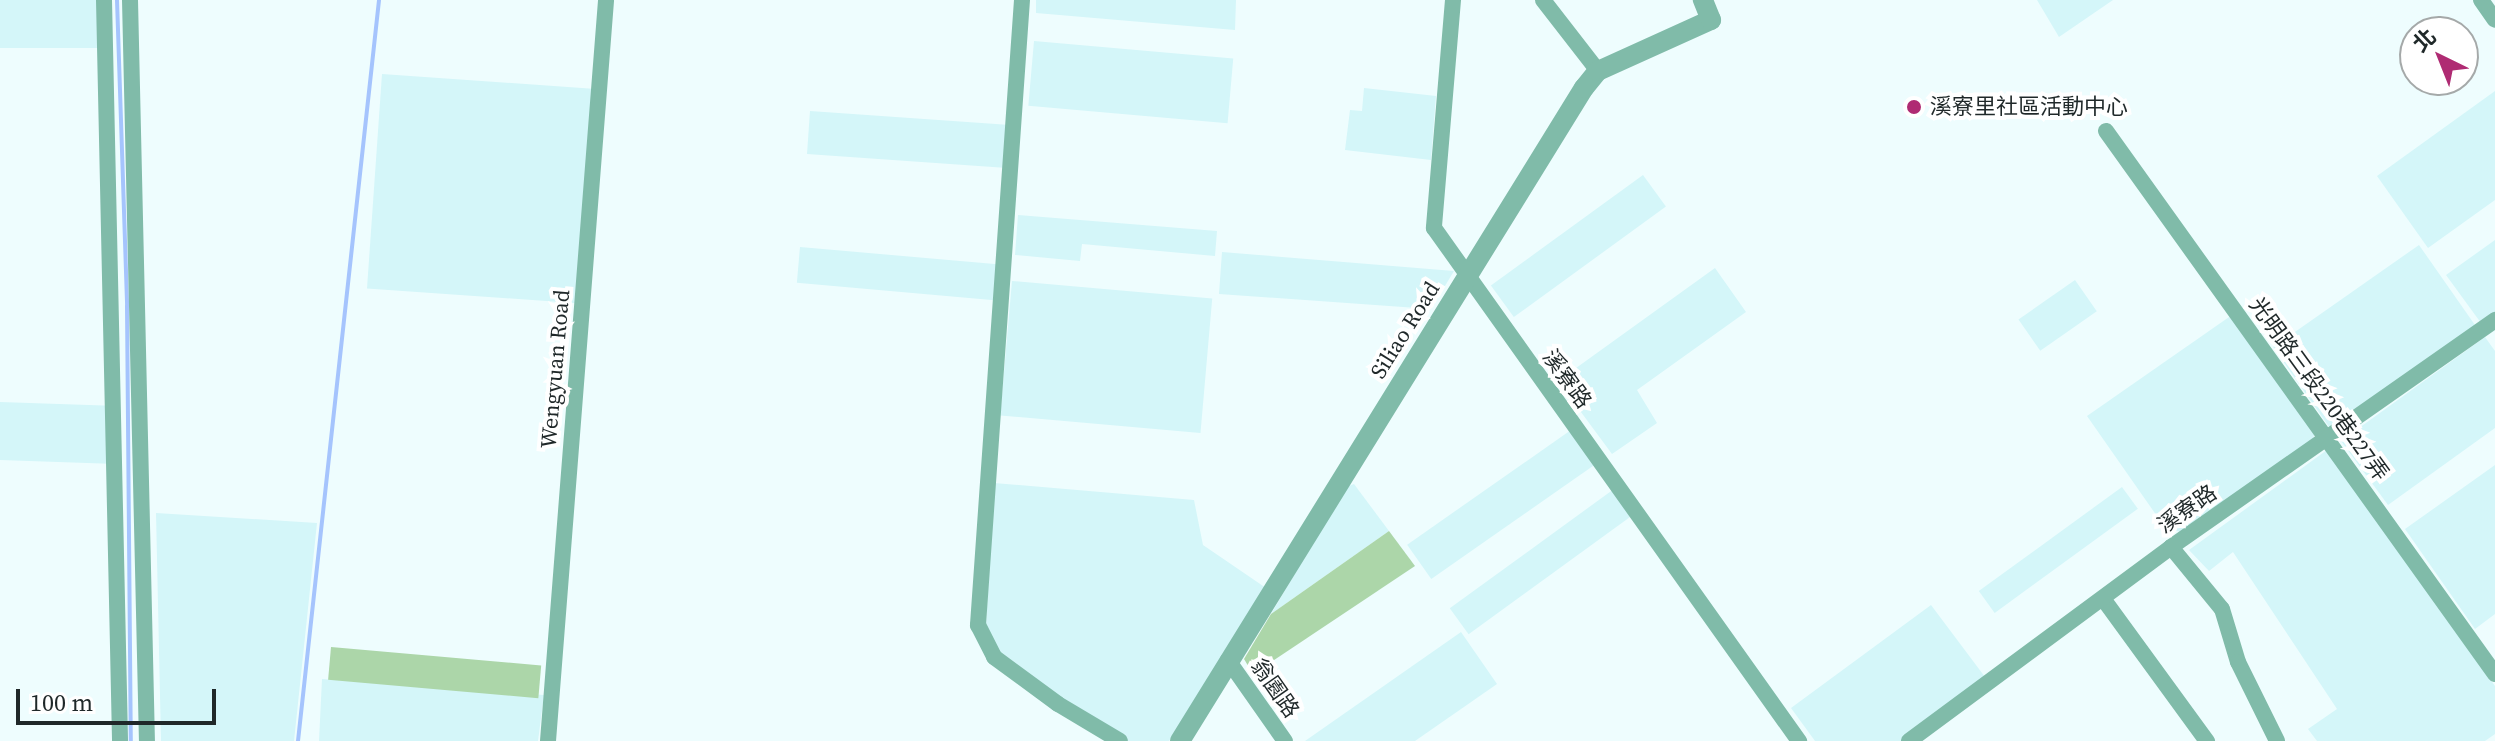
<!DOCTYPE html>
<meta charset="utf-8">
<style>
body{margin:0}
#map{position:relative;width:2495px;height:741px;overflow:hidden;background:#eefdfe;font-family:"Source Serif 4","Noto Sans TC",serif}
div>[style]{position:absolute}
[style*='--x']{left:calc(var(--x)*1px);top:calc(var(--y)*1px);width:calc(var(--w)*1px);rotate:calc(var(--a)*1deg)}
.built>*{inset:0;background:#d4f6f9;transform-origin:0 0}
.green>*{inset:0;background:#acd6a9;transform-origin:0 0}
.stream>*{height:4px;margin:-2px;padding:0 2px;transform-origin:2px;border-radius:2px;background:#a5c4fd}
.minor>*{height:16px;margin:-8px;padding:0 8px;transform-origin:8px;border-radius:8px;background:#80bba9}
.tertiary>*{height:20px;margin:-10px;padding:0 10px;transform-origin:10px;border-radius:10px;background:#80bba9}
.dots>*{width:22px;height:22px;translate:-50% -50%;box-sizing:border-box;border:4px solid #fff;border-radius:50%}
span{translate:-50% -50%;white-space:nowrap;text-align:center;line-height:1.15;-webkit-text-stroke:8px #fff;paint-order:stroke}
.poi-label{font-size:22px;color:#1f2829}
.left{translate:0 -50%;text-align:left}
.street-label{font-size:22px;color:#1f2829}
.north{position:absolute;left:2399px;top:16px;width:80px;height:80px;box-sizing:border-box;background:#fff;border:2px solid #a5a9a9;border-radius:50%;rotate:317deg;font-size:22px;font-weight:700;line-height:32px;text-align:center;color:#1f2829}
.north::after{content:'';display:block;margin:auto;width:28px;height:36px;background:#af2b73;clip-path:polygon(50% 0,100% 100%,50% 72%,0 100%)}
.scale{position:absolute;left:16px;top:689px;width:200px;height:36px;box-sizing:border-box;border:4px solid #1f2829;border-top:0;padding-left:10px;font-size:24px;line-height:28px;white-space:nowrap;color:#1f2829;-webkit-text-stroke:6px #fff;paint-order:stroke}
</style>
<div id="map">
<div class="built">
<i style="left:0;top:0;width:103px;height:48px"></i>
<i style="clip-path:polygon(1036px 0,1236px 0,1235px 30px,1036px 13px)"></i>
<i style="clip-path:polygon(2037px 0,2113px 0,2059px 37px)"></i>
<i style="left:1034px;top:41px;width:200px;height:65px;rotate:5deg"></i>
<i style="left:382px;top:74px;width:211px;height:215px;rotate:4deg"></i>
<i style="clip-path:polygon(1364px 88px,1436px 96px,1431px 160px,1345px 150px,1350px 110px,1362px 111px)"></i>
<i style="clip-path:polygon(2495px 91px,2495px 200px,2428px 248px,2377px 176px)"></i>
<i style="left:810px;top:111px;width:197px;height:43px;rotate:4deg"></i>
<i style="left:1643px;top:175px;width:39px;height:188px;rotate:54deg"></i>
<i style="clip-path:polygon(1018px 215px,1217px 231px,1215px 256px,1082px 244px,1080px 261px,1015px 255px)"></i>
<i style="clip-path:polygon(2495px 240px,2495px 312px,2481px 323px,2446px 275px)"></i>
<i style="left:2419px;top:245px;width:100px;height:178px;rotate:55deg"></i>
<i style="left:800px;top:247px;width:204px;height:36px;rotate:5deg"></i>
<i style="clip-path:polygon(1222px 252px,1454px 271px,1431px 309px,1219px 294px)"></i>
<i style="clip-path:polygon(1715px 268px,1746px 312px,1637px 390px,1657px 423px,1612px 454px,1558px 381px)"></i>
<i style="left:2075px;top:280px;width:38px;height:69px;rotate:55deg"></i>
<i style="left:1012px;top:281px;width:201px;height:135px;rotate:5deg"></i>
<i style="clip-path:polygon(2232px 315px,2315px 432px,2310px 449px,2188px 533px,2166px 529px,2087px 416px)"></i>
<i style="clip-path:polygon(2485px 337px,2495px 351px,2495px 428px,2388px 505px,2341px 441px)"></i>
<i style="left:0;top:402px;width:111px;height:58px;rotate:2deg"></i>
<i style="left:1571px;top:430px;width:42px;height:200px;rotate:55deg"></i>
<i style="clip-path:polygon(2327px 450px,2495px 686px,2495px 734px,2485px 741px,2317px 741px,2308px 729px,2337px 709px,2233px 552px,2209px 571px,2189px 550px)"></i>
<i style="clip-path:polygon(2495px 465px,2495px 614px,2475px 629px,2405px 529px)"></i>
<i style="clip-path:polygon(994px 483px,1194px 500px,1203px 545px,1266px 588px,1169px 741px,1128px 741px,997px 658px,985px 642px)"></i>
<i style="clip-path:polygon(1354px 484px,1389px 531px,1271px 614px,1346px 487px)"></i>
<i style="left:2122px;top:487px;width:27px;height:177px;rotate:54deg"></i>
<i style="left:1614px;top:489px;width:32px;height:203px;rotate:54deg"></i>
<i style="clip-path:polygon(156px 513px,317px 523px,294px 741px,161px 741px)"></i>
<i style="clip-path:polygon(1931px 605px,1988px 681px,1903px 741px,1815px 741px,1791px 708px)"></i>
<i style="clip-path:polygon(1461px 632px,1497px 684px,1415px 741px,1305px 741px)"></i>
<i style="clip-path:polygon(322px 679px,544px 695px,538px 741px,319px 741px)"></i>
</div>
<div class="green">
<i style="clip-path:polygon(1389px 531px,1415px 566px,1253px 674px,1244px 659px,1271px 614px)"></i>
<i style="left:331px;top:647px;width:211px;height:33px;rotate:5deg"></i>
</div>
<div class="stream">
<i style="--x:117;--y:0;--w:306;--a:88.1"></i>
<i style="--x:127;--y:306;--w:435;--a:89.5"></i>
<i style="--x:298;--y:741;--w:745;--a:-83.76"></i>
</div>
<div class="minor">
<i style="--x:104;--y:0;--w:741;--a:88.76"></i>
<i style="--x:130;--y:0;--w:741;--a:88.69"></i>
<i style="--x:1022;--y:0;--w:627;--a:94.03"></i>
<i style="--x:978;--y:625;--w:36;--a:63"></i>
<i style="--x:994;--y:657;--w:79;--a:36.3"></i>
<i style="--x:1058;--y:704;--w:72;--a:30.8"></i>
<i style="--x:1453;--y:0;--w:229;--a:94.8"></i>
<i style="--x:1434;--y:228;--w:630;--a:54.57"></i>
<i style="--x:1543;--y:0;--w:90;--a:52.2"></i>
<i style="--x:2481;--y:0;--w:24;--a:55"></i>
<i style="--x:2106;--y:131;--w:668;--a:54.38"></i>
<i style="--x:2171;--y:547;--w:80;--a:50.6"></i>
<i style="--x:2222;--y:609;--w:55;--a:73.2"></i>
<i style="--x:2238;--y:662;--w:88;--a:63.7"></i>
<i style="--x:2104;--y:600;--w:175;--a:53.9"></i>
<i style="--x:1228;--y:660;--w:99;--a:54.9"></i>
<i style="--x:548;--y:741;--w:743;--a:-85.52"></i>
<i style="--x:1909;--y:741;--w:326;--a:-36.5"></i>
<i style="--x:2171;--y:547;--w:396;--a:-35"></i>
</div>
<div class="tertiary">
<i style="--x:1180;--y:741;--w:768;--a:-58.26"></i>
<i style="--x:1584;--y:88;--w:22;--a:-51"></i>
<i style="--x:1598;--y:71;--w:124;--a:-24.3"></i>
<i style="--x:1711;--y:20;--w:22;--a:-112"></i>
</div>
<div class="dots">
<i style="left:1914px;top:107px;background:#af2b73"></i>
</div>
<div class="poi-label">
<span class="left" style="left:1930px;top:107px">溪寮里社區活動中心</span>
</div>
<div class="street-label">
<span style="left:1405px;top:330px;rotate:-58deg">Siliao Road</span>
<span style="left:555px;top:369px;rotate:-85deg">Wengyuan Road</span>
<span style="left:1567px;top:379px;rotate:54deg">溪寮路</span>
<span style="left:2319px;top:389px;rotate:54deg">光明路三段220巷227弄</span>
<span style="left:2187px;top:509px;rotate:-35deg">溪寮路</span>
<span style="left:1275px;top:688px;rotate:55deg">翁園路</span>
</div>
<div class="north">北</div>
<div class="scale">100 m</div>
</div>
